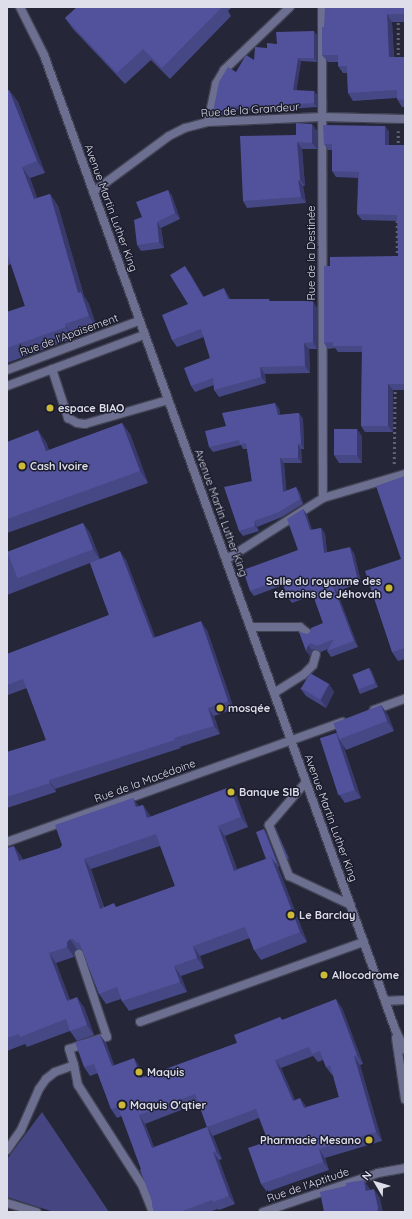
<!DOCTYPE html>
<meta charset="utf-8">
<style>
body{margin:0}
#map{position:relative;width:412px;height:1219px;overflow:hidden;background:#252637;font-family:Quicksand,sans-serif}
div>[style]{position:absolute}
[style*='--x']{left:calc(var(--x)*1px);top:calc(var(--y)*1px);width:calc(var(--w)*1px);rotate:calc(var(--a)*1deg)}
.green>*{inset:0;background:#454681}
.path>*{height:2.5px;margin-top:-1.25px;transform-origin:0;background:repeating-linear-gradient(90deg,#616272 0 2px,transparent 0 5px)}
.roads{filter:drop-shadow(1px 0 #424354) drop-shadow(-1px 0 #424354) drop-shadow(0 1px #424354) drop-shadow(0 -1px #424354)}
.service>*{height:8px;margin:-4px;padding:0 4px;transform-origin:4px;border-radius:4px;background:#6c6f90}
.minor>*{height:8px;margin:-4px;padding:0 4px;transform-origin:4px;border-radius:4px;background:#6c6f90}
.tertiary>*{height:8px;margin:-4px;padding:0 4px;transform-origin:4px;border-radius:4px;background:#6c6f90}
.wall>*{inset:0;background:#464785}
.shaded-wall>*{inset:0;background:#39396c}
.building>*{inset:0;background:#51529b;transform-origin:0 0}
.dots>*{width:11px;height:11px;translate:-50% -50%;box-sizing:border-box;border:2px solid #1b1c2d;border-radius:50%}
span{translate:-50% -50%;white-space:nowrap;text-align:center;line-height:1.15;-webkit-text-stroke:3px #1b1c2d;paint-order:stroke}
.street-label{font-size:11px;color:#dddeea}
.poi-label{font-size:11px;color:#dddeea;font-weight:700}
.left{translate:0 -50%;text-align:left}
.right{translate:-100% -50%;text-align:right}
.frame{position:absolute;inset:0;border:8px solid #dddeea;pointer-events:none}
.north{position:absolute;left:356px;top:1163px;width:40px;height:40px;-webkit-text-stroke:3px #1b1c2d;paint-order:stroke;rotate:308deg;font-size:11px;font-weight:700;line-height:16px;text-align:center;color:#dddeea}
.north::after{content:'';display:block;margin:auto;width:14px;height:18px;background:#dddeea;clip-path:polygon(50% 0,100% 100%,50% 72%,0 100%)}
</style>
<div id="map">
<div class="green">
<i style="clip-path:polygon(42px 1112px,109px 1212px,54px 1212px,7px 1197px,7px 1159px)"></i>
</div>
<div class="path">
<i style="--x:398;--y:60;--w:41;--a:-90"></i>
<i style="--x:398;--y:148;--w:17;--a:-90"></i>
<i style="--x:397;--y:258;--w:41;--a:-90"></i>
<i style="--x:394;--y:464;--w:77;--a:-89.3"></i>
</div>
<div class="roads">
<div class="service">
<i style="--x:52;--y:369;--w:52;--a:71.9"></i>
<i style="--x:68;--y:418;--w:10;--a:29"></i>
<i style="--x:77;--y:423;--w:8;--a:7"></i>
<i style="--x:85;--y:424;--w:86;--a:-16.1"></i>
<i style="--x:7;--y:386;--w:146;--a:-20.4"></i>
<i style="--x:251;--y:627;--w:49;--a:0"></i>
<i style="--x:300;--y:627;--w:13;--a:39"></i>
<i style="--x:274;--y:693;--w:34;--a:-32"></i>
<i style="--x:303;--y:675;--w:14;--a:-45"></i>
<i style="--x:313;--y:665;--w:11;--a:-75"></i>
<i style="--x:306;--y:782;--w:57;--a:130.7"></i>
<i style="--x:269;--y:825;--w:55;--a:68.6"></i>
<i style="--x:289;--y:876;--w:68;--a:25.1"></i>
<i style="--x:385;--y:1001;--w:20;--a:-3"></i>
<i style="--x:140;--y:1022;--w:238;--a:-19.7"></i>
<i style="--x:74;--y:1065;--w:17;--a:-107"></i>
<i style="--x:69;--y:1049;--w:40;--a:-18"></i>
<i style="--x:107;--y:1037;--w:88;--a:-108.6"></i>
</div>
<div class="minor">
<i style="--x:322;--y:7;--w:491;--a:89.9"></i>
<i style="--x:208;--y:122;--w:39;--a:-78"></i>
<i style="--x:216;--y:84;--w:16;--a:-60"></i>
<i style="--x:224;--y:70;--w:91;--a:-43.7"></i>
<i style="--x:93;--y:192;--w:94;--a:-36.4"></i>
<i style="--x:169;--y:136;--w:18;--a:-27"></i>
<i style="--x:185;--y:128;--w:24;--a:-15"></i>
<i style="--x:208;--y:122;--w:114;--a:-2.5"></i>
<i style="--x:322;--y:117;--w:83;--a:1.4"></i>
<i style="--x:7;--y:370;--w:141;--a:-20.4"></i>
<i style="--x:227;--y:559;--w:114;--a:-32.4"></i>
<i style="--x:323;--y:498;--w:85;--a:-16.3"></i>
<i style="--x:374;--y:710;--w:33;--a:-20"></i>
<i style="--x:7;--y:842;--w:356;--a:-19.7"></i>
<i style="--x:7;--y:1150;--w:24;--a:-55"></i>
<i style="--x:21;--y:1130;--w:45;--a:-66.3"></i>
<i style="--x:39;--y:1089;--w:12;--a:-55"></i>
<i style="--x:46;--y:1079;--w:11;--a:-38"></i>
<i style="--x:55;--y:1072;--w:20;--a:-20"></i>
<i style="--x:74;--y:1065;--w:20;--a:79"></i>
<i style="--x:78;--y:1085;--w:119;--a:57.4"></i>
<i style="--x:142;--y:1185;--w:29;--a:68"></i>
<i style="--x:7;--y:1203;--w:31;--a:17"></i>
<i style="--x:263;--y:1212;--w:121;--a:-18.7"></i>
<i style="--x:378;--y:1173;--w:27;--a:-10"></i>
</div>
<div class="tertiary">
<i style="--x:20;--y:7;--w:54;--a:63.4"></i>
<i style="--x:44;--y:55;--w:1035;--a:70.18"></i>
<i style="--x:395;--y:1029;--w:23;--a:65"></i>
<i style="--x:396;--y:1038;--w:62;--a:81.6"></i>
</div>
</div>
<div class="wall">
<i style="clip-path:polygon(77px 7px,232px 7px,228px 11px,231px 16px,170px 79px,151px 60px,125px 84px,73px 29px,65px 18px)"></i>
<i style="clip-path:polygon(405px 7px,405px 22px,392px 22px,394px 57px,405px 57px,405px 107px,402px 107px,397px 99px,397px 98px,353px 101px,348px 93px,347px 73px,343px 73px,338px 66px,338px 62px,328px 62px,322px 55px,324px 27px)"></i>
<i style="clip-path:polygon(317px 35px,317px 62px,301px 61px,296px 91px,314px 91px,317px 95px,317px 107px,258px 111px,234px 110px,233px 115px,216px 115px,213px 112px,236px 72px,254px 60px,267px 48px,277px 44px)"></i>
<i style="clip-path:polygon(9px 90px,18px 102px,45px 173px,30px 178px,37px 198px,50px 194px,58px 206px,84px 296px,89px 304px,97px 328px,73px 336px,74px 338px,7px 363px,7px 312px,25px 306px,11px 264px,7px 266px,7px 91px)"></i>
<i style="clip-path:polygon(312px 124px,317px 131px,317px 149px,302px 149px,305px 186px,303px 186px,306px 203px,247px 208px,243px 201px,296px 135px)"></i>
<i style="clip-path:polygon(385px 126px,389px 132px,389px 145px,405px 145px,405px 390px,393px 390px,393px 432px,365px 432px,361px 426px,362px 352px,338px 352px,335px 348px,328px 349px,324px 343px,330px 266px,398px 256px,398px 221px,362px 220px,357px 214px,358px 178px,336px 177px,332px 171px,332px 150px,328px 150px,324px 144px)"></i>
<i style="clip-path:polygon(168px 190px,172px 196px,180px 219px,161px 228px,164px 248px,141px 251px,137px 245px,142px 217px)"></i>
<i style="clip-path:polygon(189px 272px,204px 297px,228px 295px,230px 299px,269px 299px,270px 301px,317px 308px,317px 349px,309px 349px,310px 373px,265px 374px,266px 383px,219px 397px,214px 390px,214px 385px,195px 392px,191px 386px,210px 358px,204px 337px,177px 347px,172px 340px,188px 304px)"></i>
<i style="clip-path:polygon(279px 408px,280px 415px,299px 413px,303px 419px,304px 449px,301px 449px,302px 463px,284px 463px,286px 491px,296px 487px,300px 493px,303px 504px,282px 517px,257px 527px,259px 531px,243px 536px,239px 531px,252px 481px,247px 449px,243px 449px,241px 445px,213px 452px,209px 447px,226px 426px)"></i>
<i style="clip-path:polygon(122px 423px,130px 434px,148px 483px,7px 533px,7px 442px,46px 442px,49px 450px)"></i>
<i style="clip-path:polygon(362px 436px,362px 463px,339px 463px,334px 455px)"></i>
<i style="clip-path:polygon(405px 476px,405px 659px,398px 661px,392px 652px,401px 559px)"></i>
<i style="clip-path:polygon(303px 509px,307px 515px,312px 530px,321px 528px,325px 534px,327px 552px,354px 553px,361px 582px,337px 592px,358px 647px,331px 657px,327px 651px,328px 649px,321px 652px,315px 649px,312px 650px,310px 656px,306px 651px,308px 634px,323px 623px,313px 595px,292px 603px,288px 598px,283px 585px,254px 596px,250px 591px,298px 550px)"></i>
<i style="clip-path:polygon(83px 523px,90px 533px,100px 559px,126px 560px,155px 637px,207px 630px,234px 709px,214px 716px,220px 734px,180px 747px,181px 748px,55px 789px,56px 792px,7px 808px,7px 752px,46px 740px,27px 688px,8px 695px,7px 694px,7px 654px,109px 615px,90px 563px,7px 595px,7px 552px)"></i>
<i style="clip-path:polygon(369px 668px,372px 672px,378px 687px,360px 694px,358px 690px)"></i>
<i style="clip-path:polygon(329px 684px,334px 692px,326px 708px,306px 696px,300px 688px)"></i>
<i style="clip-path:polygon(381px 705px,388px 715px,394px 731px,346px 750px,343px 745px,361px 798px,345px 803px,340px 796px,336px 733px)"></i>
<i style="clip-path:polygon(evenodd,230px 787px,237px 797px,248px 827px,225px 836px,237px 869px,266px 859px,266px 833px,279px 866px,278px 867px,307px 942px,261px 960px,254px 950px,250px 938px,200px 956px,204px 968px,181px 976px,187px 992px,129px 1011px,122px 1001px,121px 999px,106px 1004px,99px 994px,83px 951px,80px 949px,77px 949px,74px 953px,74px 957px,56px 963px,70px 1000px,84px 1007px,94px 1035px,77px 1041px,70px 1031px,27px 1047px,25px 1044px,7px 1051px,7px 848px,21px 856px,23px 860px,60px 848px,139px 806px,143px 805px,150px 817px,230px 787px,160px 846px,175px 886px,117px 907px,104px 907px,91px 869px,160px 846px)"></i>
<i style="clip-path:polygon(evenodd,342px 1008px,363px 1064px,360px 1065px,382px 1141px,325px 1158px,329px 1170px,267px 1192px,261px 1184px,268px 1141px,259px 1118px,213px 1136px,207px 1127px,199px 1103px,145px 1124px,154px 1147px,207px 1127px,213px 1136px,222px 1159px,219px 1160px,235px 1204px,219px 1210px,218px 1209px,209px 1212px,154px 1212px,152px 1201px,141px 1169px,122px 1116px,117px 1118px,111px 1109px,98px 1073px,90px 1076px,84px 1067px,100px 1035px,106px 1043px,114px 1065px,140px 1067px,144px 1077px,237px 1043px,280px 1017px,282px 1020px,342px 1008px,313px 1056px,318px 1062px,323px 1060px,326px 1067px,332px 1075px,333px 1075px,339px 1097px,306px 1107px,295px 1100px,281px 1068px,313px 1056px)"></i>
</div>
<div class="shaded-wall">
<i style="clip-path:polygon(387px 14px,392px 22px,394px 65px,389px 57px)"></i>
<i style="clip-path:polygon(314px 31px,317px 35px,317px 62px,314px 58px)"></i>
<i style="clip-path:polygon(298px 58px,301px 61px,296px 94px,293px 90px)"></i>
<i style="clip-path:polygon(9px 90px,18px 102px,45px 173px,37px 161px)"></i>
<i style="clip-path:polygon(314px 91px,317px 95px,317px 107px,314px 103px)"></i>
<i style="clip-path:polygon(231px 106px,234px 110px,233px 115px,231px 112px)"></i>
<i style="clip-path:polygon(312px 124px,317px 131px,317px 149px,312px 143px)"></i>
<i style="clip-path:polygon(385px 126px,389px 132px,389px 151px,385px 145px)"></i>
<i style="clip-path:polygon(297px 142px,302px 149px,305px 186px,300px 180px)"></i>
<i style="clip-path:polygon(22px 167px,30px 178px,42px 211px,34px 199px)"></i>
<i style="clip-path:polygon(298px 180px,303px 186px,306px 203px,301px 197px)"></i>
<i style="clip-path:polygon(168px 190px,172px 196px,180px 219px,175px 213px)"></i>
<i style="clip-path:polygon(50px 194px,58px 206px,84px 296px,89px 304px,97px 328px,89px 316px,78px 293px)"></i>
<i style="clip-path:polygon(157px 222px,161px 228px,164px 248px,159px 242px)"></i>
<i style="clip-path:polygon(185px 266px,189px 272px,208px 304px,203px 297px)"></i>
<i style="clip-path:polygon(224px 288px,228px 295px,233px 305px,228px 299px)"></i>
<i style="clip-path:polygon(313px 301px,317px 308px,317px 349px,313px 342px)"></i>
<i style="clip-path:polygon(65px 324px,73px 336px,74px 338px,66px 327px)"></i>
<i style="clip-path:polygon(304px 343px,309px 349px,310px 373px,305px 366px)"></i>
<i style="clip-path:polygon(260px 367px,265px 374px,266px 383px,261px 377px)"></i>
<i style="clip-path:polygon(388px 384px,393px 390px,393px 432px,388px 426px)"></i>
<i style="clip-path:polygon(275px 403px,279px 408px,281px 420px,278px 415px)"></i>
<i style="clip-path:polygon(299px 413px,303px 419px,304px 449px,301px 444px)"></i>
<i style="clip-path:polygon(122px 423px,130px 434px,148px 483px,140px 471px)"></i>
<i style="clip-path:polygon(357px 429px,362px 436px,362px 463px,357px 455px)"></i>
<i style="clip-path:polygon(38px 430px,46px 442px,54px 463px,46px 451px)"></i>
<i style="clip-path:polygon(298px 444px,301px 449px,302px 463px,298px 458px)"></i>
<i style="clip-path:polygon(280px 458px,284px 463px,287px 497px,283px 492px)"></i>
<i style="clip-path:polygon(296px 487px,300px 493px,303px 504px,300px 499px)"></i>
<i style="clip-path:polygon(303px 509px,307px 515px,314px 536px,310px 530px)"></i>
<i style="clip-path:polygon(254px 521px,259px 531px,255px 526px)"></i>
<i style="clip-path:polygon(83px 523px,90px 533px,100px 560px,93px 549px)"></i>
<i style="clip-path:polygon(321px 528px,325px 534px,328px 559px,324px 553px)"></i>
<i style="clip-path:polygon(350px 547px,354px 553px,361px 582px,357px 577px)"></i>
<i style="clip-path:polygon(120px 551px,126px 560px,159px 647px,153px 638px)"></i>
<i style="clip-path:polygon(333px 586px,337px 592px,358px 647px,354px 641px)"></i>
<i style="clip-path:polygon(201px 621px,207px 630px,234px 709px,228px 701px)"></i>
<i style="clip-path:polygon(308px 645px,312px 650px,310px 656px,306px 651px)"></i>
<i style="clip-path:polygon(369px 668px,372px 672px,378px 687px,375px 683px)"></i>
<i style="clip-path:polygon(329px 684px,334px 692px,326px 708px,321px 700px)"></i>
<i style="clip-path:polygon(381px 705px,388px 715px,394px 731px,387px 721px)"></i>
<i style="clip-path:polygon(208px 708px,214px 716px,220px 734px,214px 726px)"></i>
<i style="clip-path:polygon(336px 733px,339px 739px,343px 745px,361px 798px,355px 790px)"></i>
<i style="clip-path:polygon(49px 780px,55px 789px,56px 792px,50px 783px)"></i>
<i style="clip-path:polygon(230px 787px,237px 797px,248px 827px,241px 817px)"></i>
<i style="clip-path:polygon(133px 798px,140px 808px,136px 807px)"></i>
<i style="clip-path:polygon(143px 805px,150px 815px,154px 828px,147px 818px)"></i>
<i style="clip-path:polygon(274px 825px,276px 829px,291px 862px,288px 858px)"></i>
<i style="clip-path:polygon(218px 826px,225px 836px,241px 881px,234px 871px)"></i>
<i style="clip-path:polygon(264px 829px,266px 833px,279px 866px,277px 863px)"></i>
<i style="clip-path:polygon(14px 846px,21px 856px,26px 872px,19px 861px)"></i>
<i style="clip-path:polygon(271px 857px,278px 867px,307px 942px,300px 932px)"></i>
<i style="clip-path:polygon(84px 859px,91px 869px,107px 919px,100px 909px)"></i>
<i style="clip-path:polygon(70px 939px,77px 949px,74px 953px,74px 957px,67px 947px,67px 942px)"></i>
<i style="clip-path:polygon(193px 946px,200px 956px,204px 968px,197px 958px)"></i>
<i style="clip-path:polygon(49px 953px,56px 963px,74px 1011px,67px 1001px)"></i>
<i style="clip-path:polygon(174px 966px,181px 976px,187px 992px,180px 982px)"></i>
<i style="clip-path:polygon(77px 997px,84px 1007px,94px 1035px,87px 1025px)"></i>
<i style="clip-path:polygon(336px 999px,342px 1008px,363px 1064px,357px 1055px)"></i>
<i style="clip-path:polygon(100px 1035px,106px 1043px,118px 1075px,112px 1066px)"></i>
<i style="clip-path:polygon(354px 1056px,360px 1065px,382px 1141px,376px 1132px)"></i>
<i style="clip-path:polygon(134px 1058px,140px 1067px,147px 1087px,141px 1078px)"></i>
<i style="clip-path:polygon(275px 1060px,281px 1068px,299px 1109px,293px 1101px)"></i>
<i style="clip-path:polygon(300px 1098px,306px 1106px,310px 1116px,304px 1108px)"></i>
<i style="clip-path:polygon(139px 1115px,145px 1124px,158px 1157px,152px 1148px)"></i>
<i style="clip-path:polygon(207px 1127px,213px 1136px,222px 1159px,216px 1151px)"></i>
<i style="clip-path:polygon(319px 1149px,325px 1158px,329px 1170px,323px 1162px)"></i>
<i style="clip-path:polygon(213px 1152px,219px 1160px,235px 1204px,229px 1196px)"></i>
<i style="clip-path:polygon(364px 1180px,370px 1189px,372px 1200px,366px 1191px)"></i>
<i style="clip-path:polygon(374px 1189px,380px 1198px,383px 1212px,377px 1212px)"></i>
</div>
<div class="building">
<i style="clip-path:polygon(77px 7px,222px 7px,162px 68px,143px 49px,117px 73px,65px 18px)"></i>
<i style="clip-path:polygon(325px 7px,405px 7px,405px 14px,387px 14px,389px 57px,405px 57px,405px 100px,397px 99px,397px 90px,348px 93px,347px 66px,338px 66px,338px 55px,322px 55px,322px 27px,324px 27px)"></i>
<i style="clip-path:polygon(314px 31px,314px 58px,298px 58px,293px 90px,314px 91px,314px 103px,256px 107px,231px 106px,231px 112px,213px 112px,219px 82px,228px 67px,236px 72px,246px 55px,254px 60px,255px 47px,267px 48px,267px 43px,277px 44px,276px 32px)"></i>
<i style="clip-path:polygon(9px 90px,37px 161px,22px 167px,34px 199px,50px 194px,78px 293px,81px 292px,89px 316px,65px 324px,66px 327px,7px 348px,7px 312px,25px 306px,7px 253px,7px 91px)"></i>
<i style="clip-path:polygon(296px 123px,312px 124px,312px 143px,297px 142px,300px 180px,298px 180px,301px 197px,243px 201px,240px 136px,296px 135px)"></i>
<i style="clip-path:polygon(323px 125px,385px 126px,385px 145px,405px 145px,405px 384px,388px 384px,388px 426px,361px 426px,362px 346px,333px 346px,333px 342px,324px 343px,324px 266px,330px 266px,330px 257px,398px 256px,397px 215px,357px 214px,359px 172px,332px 171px,332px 144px,324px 144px)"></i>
<i style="clip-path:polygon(168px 190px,175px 213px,157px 222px,159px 242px,137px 245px,134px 220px,142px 217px,136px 202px)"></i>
<i style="clip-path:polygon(185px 266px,203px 297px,224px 288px,228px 299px,269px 299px,269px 301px,313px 301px,313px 342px,304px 343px,305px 366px,260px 367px,261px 377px,214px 390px,213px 378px,191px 386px,184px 368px,210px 358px,201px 329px,172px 340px,162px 315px,188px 304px,170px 275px)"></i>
<i style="clip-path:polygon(275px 403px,278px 415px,299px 413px,301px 444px,298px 444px,298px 458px,280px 458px,283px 492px,296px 487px,300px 499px,279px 512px,254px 521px,255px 526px,239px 531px,224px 487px,252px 481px,246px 443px,240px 444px,239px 440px,209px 447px,205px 431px,226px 426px,222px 413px)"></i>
<i style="clip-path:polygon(122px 423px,140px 471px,7px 519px,7px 442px,38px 430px,46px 451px)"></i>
<i style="left:334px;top:429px;width:23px;height:26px"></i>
<i style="clip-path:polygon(405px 476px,405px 648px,392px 652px,365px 571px,401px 559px,376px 486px)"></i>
<i style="clip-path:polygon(303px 509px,310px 530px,321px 528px,324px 553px,350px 547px,357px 577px,333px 586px,354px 641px,327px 651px,334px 639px,317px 646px,311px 643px,308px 645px,306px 651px,299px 632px,308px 634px,310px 632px,311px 628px,323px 623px,311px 589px,288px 598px,281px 579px,250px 591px,243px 570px,298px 550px,287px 519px)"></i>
<i style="left:83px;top:523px;width:28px;height:81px;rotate:69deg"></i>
<i style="clip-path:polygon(120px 551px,153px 638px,201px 621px,228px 701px,208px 708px,214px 726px,174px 738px,175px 740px,49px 780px,50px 783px,7px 797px,7px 752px,46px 740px,23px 679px,7px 685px,7px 654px,109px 615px,90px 563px)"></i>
<i style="left:369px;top:668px;width:16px;height:18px;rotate:68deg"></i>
<i style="left:310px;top:673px;width:22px;height:18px;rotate:30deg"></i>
<i style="left:381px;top:705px;width:17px;height:51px;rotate:69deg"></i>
<i style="left:336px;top:733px;width:60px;height:17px;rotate:72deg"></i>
<i style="clip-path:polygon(evenodd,230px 787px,241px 817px,218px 826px,234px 871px,271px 857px,300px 932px,254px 950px,245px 927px,193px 946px,197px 958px,174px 966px,180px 982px,122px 1001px,117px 987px,99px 994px,79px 942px,77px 943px,73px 939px,70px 939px,67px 942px,67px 947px,49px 953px,67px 1001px,77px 997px,87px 1025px,70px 1031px,66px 1019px,20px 1037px,19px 1034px,7px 1038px,7px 848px,14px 846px,19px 861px,60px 848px,62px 845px,55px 825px,133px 798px,136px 807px,143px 805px,147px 818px,230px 787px,156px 834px,175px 886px,116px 907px,114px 903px,100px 909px,84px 859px,156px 834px)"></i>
<i style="clip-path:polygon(274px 825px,288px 858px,287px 859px)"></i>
<i style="clip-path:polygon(264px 829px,277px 863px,275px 863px,271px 857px,266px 859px,256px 832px)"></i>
<i style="clip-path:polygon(evenodd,336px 999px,357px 1055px,354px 1056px,376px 1132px,319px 1149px,323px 1162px,261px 1184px,248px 1148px,268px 1141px,256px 1109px,207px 1127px,195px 1094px,139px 1115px,152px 1148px,207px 1127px,216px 1151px,213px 1152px,229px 1196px,213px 1202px,212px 1200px,180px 1212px,154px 1212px,152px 1206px,152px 1201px,140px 1170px,141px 1169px,118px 1107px,111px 1109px,94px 1064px,84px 1067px,75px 1042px,100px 1035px,112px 1066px,134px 1058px,141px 1078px,237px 1043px,234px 1035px,280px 1017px,282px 1020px,336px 999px,309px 1047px,312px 1054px,320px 1051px,326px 1067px,330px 1065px,339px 1097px,304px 1108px,300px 1098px,293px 1101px,275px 1060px,309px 1047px)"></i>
<i style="clip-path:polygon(364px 1180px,366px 1191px,374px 1189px,378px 1208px,377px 1212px,324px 1212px,320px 1192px,346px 1186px,346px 1183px)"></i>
</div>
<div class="dots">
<i style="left:50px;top:408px;background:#ccb938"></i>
<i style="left:22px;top:466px;background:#ccb938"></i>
<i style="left:389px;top:588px;background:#ccb938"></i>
<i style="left:220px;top:708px;background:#ccb938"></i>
<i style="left:231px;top:792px;background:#ccb938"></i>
<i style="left:291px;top:915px;background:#ccb938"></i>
<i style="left:324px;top:975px;background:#ccb938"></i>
<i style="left:139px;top:1072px;background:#ccb938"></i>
<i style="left:122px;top:1105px;background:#ccb938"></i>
<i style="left:369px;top:1140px;background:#ccb938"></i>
</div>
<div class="street-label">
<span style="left:250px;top:110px;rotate:-4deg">Rue de la Grandeur</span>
<span style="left:111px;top:208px;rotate:70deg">Avenue Martin Luther King</span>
<span style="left:311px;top:253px;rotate:-90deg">Rue de la Destinée</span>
<span style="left:69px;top:335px;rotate:-20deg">Rue de l'Apaisement</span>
<span style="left:221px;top:513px;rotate:70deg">Avenue Martin Luther King</span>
<span style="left:145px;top:781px;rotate:-20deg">Rue de la Macédoine</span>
<span style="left:331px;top:818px;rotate:70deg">Avenue Martin Luther King</span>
<span style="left:308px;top:1185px;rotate:-19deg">Rue de l'Aptitude</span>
</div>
<div class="poi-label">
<span class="left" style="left:58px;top:408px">espace BIAO</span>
<span class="left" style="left:30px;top:466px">Cash Ivoire</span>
<span class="right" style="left:381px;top:588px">Salle du royaume des<br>témoins de Jéhovah</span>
<span class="left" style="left:228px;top:708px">mosqée</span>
<span class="left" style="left:239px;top:792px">Banque SIB</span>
<span class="left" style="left:299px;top:915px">Le Barclay</span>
<span class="left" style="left:332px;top:975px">Allocodrome</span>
<span class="left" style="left:147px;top:1072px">Maquis</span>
<span class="left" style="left:130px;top:1105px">Maquis O'qtier</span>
<span class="right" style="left:361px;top:1140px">Pharmacie Mesano</span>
</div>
<div class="frame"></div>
<div class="north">N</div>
</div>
